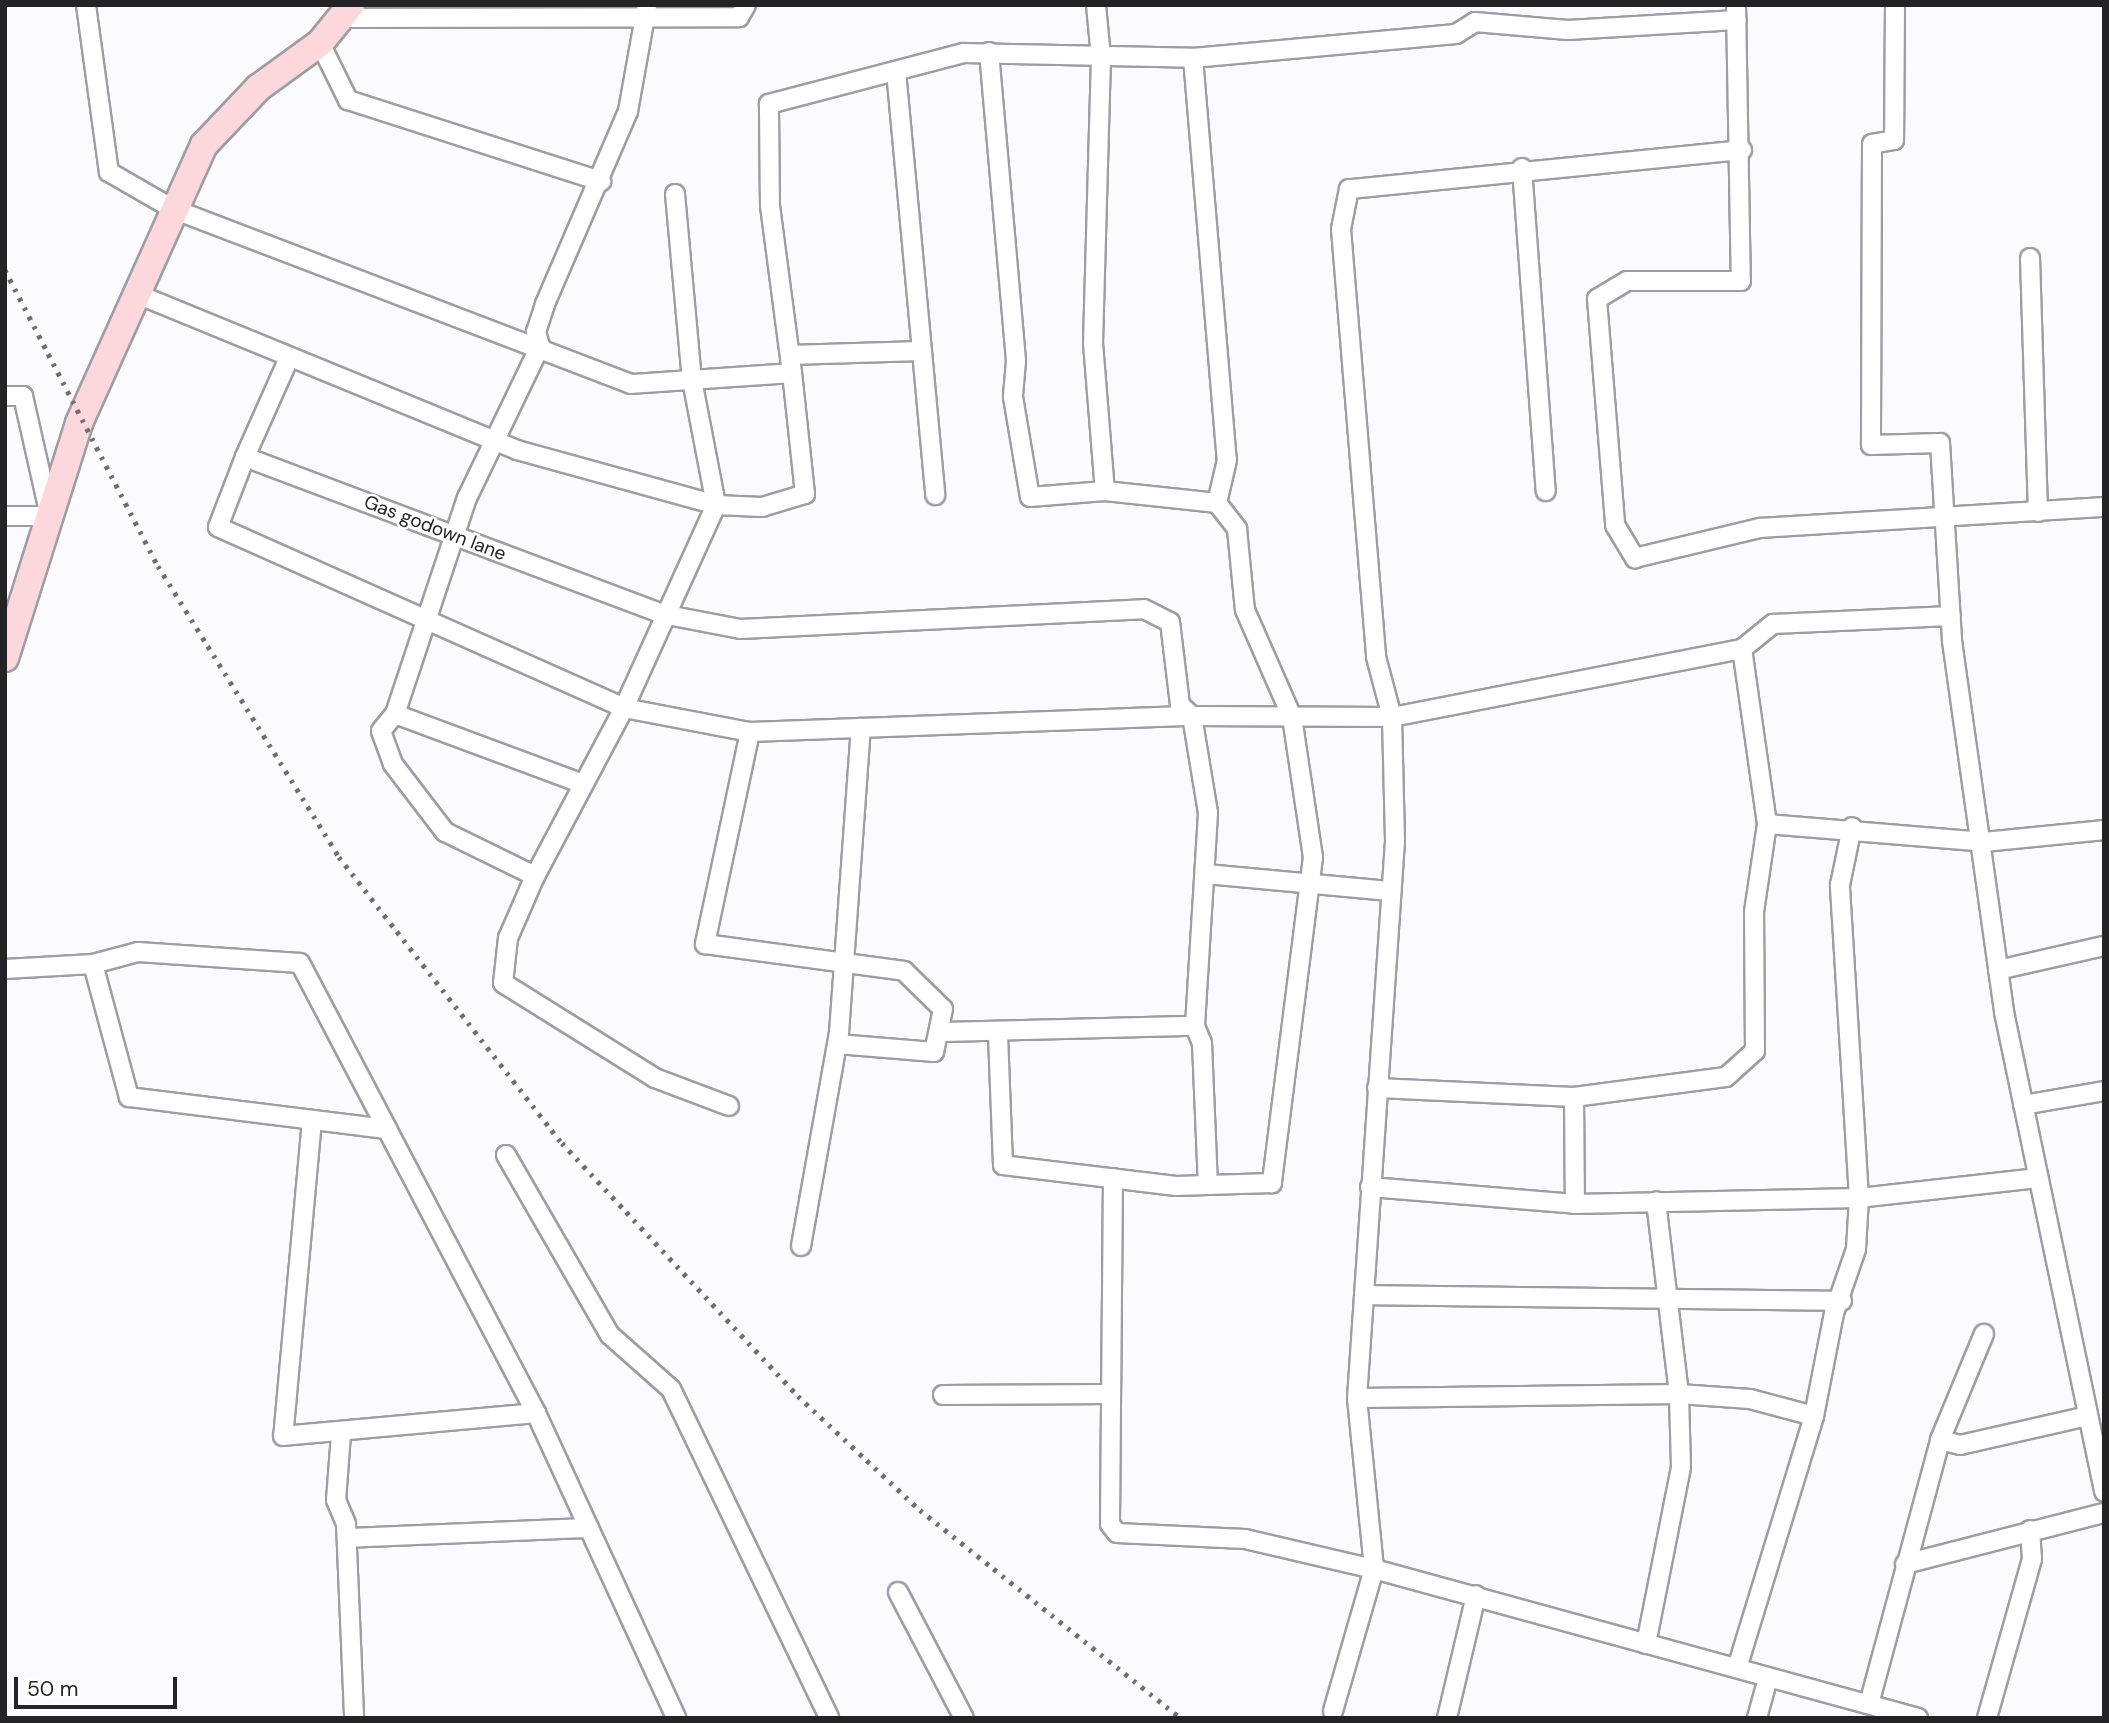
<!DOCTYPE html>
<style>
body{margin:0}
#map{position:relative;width:2109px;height:1723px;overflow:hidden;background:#fafaff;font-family:"DM Sans",sans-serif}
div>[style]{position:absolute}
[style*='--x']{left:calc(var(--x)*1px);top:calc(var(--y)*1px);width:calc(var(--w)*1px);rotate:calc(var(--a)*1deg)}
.roads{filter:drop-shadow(2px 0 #9d9da4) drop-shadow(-2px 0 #9d9da4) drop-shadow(0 2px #9d9da4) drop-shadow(0 -2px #9d9da4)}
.street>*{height:18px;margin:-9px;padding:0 9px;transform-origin:9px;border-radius:9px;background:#fff}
.secondary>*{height:26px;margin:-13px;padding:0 13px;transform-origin:13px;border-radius:13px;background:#fcd8dd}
.rail>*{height:5px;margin-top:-2.5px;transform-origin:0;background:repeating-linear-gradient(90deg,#6d6d70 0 3.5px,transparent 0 10.5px)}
span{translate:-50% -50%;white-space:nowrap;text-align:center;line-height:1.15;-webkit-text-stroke:5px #fff;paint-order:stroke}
.street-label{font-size:19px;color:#242427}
.frame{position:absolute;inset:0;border:7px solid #242427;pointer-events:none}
.scale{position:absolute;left:14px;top:1677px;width:163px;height:32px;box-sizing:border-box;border:4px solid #242427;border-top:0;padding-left:9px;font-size:21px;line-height:24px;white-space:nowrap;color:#242427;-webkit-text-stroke:5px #fff;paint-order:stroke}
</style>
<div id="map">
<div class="roads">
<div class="street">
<i style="--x:86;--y:5;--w:169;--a:82.2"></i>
<i style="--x:109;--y:172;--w:74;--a:30"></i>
<i style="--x:173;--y:209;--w:490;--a:20.9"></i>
<i style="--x:631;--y:384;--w:161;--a:-3.9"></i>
<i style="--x:792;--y:373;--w:168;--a:-97.5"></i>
<i style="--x:770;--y:206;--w:102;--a:-90.6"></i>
<i style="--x:769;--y:104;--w:201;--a:-14.7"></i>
<i style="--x:963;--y:53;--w:230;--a:1.2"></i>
<i style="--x:1193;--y:58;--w:264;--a:-5.2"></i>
<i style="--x:1456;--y:34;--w:22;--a:-32"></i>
<i style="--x:1475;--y:22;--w:93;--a:4.9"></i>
<i style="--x:1568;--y:30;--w:169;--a:-3.4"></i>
<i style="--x:1096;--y:5;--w:52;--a:84.5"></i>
<i style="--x:1101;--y:57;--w:286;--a:91.6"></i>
<i style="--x:1093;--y:343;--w:148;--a:85.4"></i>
<i style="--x:1736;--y:5;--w:276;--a:89"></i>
<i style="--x:1741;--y:281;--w:114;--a:180"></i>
<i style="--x:1627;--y:281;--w:35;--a:149"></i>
<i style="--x:1597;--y:299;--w:227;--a:85.4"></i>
<i style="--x:1615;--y:525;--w:39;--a:59"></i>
<i style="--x:1635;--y:558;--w:129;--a:-13.5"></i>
<i style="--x:1760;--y:528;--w:345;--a:-3.5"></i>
<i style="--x:1895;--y:5;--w:135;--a:90.4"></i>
<i style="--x:1894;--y:140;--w:22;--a:170"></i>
<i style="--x:1872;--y:144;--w:301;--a:90.2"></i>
<i style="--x:1871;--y:445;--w:69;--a:-1.7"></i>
<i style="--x:1940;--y:443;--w:198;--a:86.5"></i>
<i style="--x:1952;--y:641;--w:375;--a:82"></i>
<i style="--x:2004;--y:1012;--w:490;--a:78.2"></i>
<i style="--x:345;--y:18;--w:394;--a:-0.1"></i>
<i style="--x:739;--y:17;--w:14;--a:-60"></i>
<i style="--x:320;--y:43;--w:64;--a:63.8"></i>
<i style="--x:348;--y:100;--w:266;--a:17.8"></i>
<i style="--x:989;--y:52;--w:310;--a:85"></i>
<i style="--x:1016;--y:361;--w:36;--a:95"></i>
<i style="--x:1013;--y:397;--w:101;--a:80.4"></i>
<i style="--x:1030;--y:497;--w:75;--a:-4.6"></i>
<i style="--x:1105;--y:491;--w:113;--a:6.1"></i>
<i style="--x:1217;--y:503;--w:33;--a:52"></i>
<i style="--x:1237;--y:529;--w:81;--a:84.4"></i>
<i style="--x:1245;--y:610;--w:117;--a:66.3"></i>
<i style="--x:1292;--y:717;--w:142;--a:81.5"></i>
<i style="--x:1313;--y:857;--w:329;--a:97.2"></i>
<i style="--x:1272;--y:1183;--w:96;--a:178.2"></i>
<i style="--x:1176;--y:1186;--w:174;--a:-173.1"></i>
<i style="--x:1003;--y:1165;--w:132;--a:-92.2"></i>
<i style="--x:1193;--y:58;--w:403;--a:85.2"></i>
<i style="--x:1227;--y:460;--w:44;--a:103.1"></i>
<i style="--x:896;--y:71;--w:426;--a:84.7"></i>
<i style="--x:1742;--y:150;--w:395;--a:174.3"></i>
<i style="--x:1349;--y:189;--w:41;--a:101.3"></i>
<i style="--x:1341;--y:229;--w:429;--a:85.3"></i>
<i style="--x:1376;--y:657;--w:62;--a:75.1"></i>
<i style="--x:1392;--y:717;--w:124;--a:88.6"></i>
<i style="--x:1395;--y:841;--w:558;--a:93.9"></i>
<i style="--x:1357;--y:1398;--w:172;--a:84.3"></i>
<i style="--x:1374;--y:1569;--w:564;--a:15.32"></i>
<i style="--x:1522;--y:168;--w:324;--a:85.8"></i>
<i style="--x:675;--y:194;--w:187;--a:84.8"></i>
<i style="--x:692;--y:380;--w:127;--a:79.1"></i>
<i style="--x:716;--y:505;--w:46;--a:2.5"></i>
<i style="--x:762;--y:507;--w:45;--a:-16.8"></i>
<i style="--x:805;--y:494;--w:122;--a:-96.1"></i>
<i style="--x:2030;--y:258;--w:254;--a:88.2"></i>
<i style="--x:137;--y:294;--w:411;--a:22.3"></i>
<i style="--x:517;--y:450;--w:206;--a:15.4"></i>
<i style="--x:716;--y:505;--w:223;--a:114.4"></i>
<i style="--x:624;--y:708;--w:190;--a:117.9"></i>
<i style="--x:535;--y:876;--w:68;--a:113.5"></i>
<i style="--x:508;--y:938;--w:45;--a:96.3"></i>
<i style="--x:503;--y:983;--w:179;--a:32"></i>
<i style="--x:655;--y:1078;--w:79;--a:20.7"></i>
<i style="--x:790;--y:355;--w:131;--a:-1.7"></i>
<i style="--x:289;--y:358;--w:108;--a:114"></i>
<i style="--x:245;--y:457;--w:446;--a:20.6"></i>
<i style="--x:662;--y:614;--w:80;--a:10.8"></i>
<i style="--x:741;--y:629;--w:403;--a:-2.8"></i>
<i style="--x:1144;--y:609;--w:29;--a:27"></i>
<i style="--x:1170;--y:622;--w:84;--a:83.1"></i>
<i style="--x:1180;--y:705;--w:16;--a:43"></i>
<i style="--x:1192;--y:716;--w:98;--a:80.6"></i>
<i style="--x:1208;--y:813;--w:213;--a:93.5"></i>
<i style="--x:5;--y:396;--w:18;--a:0"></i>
<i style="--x:23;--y:396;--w:123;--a:77.3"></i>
<i style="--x:50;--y:516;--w:45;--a:180"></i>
<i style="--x:245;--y:457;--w:75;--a:111.1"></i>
<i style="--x:218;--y:527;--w:445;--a:24"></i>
<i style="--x:624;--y:708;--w:128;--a:10.8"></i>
<i style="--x:750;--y:732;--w:442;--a:-2.1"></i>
<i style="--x:1192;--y:716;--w:200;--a:0.3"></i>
<i style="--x:1392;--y:717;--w:357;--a:-11"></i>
<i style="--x:1742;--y:649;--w:40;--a:-39"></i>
<i style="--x:1773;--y:624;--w:178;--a:-2.6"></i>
<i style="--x:395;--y:714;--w:198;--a:20.4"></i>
<i style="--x:750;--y:732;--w:217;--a:102"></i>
<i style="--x:705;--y:944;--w:201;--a:7.7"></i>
<i style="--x:904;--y:971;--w:54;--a:44.3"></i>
<i style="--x:943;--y:1009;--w:44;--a:101.8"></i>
<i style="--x:934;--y:1052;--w:97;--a:-175.3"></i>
<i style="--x:1767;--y:824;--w:218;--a:4.7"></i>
<i style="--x:1984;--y:842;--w:121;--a:-5.7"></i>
<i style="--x:1207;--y:874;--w:185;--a:5.3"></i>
<i style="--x:535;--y:876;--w:100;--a:-153.9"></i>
<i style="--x:445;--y:832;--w:86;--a:-127.4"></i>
<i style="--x:393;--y:764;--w:35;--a:-110"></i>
<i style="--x:381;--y:731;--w:22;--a:-51"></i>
<i style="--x:395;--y:714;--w:228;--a:-71.6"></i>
<i style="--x:467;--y:498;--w:169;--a:-64.3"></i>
<i style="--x:540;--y:346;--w:15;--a:-106"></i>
<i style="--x:536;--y:332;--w:29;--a:-72"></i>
<i style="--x:545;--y:304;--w:210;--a:-66.7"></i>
<i style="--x:628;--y:111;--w:108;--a:-79.8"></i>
<i style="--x:93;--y:964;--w:47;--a:-14.9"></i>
<i style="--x:138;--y:952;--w:162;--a:3.9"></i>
<i style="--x:300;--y:963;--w:187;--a:62.3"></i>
<i style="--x:5;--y:969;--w:88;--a:-3.3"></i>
<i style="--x:93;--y:964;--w:138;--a:74.9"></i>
<i style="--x:129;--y:1097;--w:260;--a:7.1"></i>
<i style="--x:387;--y:1129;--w:321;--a:62.3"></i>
<i style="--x:536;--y:1413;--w:336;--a:65.3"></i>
<i style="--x:1998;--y:970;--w:109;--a:-12.8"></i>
<i style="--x:943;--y:1032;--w:252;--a:-1.4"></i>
<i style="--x:1195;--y:1026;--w:18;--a:68"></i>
<i style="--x:1202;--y:1043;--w:142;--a:87.6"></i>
<i style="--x:1377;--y:1088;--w:197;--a:2.6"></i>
<i style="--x:1574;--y:1097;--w:153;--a:-7.5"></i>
<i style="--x:1726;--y:1077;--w:39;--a:-42"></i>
<i style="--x:1755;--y:1051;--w:139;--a:-90.4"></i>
<i style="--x:1754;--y:912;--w:89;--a:-81.6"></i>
<i style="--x:1767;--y:824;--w:177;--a:-98.1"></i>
<i style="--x:1574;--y:1097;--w:107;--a:89.5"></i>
<i style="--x:2023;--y:1105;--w:82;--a:-9.8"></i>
<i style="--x:312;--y:1120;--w:317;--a:95.2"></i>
<i style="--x:283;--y:1436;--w:254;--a:-5.2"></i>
<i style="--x:506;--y:1155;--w:208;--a:60"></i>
<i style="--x:610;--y:1335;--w:81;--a:41.5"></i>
<i style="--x:671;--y:1389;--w:365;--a:64.3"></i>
<i style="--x:1113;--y:1178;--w:346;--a:90.5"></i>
<i style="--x:1110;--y:1524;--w:11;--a:52"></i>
<i style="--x:1117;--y:1533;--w:128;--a:2.7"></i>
<i style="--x:1245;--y:1539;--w:132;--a:13.1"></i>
<i style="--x:1374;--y:1569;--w:148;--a:106.1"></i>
<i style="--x:1370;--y:1187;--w:206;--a:4.7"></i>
<i style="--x:1575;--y:1204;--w:284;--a:-1.2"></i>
<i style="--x:1859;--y:1198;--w:180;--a:-6.4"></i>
<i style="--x:801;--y:1246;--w:216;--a:-79.9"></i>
<i style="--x:839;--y:1033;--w:306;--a:-85.9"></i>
<i style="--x:1364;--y:1295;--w:478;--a:0.7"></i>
<i style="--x:943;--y:1395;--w:168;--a:-0.3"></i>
<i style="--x:1357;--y:1398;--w:322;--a:-0.7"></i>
<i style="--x:1679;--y:1394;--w:71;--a:4"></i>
<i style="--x:1750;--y:1399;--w:66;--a:14.9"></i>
<i style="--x:341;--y:1434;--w:66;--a:94.3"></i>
<i style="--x:336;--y:1500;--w:26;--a:67"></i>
<i style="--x:346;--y:1524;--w:194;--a:87.6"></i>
<i style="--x:1940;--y:1440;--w:21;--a:14"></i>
<i style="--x:1960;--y:1445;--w:131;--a:-12.8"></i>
<i style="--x:347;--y:1538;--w:242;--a:-2.4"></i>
<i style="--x:1905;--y:1564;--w:205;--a:-14.4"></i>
<i style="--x:898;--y:1592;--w:142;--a:62.4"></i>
<i style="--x:1646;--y:1644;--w:180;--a:-78.8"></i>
<i style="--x:1681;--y:1467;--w:73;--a:-91.6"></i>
<i style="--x:1679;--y:1394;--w:194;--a:-96.8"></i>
<i style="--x:1737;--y:1668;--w:264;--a:-73"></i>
<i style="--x:1814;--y:1416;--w:105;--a:-79"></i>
<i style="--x:1834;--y:1313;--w:68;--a:-71"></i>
<i style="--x:1856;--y:1249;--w:51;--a:-86.6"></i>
<i style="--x:1859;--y:1198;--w:314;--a:-93.5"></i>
<i style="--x:1840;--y:885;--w:59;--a:-78.3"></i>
<i style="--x:1869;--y:1704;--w:273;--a:-74.9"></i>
<i style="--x:1940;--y:1440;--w:115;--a:-67.5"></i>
<i style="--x:1447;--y:1718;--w:126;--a:-76.7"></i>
<i style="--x:1757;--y:1718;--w:41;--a:-74.6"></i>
<i style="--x:1987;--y:1718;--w:165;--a:-74.2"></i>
<i style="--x:2032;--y:1559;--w:29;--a:-94"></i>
</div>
<div class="secondary">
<i style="--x:5;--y:658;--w:246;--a:-72.5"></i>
<i style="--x:79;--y:423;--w:305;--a:-65.8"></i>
<i style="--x:204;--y:145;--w:79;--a:-46.5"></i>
<i style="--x:258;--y:88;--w:77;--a:-36"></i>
<i style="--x:320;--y:43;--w:49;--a:-50.8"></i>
</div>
</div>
<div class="rail">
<i style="--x:5;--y:270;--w:333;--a:62.7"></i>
<i style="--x:158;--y:566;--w:343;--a:58.1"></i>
<i style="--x:339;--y:857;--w:363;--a:52.1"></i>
<i style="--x:562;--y:1143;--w:346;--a:47"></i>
<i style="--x:798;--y:1396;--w:167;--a:43.1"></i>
<i style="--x:920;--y:1510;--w:334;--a:38.6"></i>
</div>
<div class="street-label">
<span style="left:435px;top:528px;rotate:21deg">Gas godown lane</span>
</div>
<div class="frame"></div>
<div class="scale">50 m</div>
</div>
